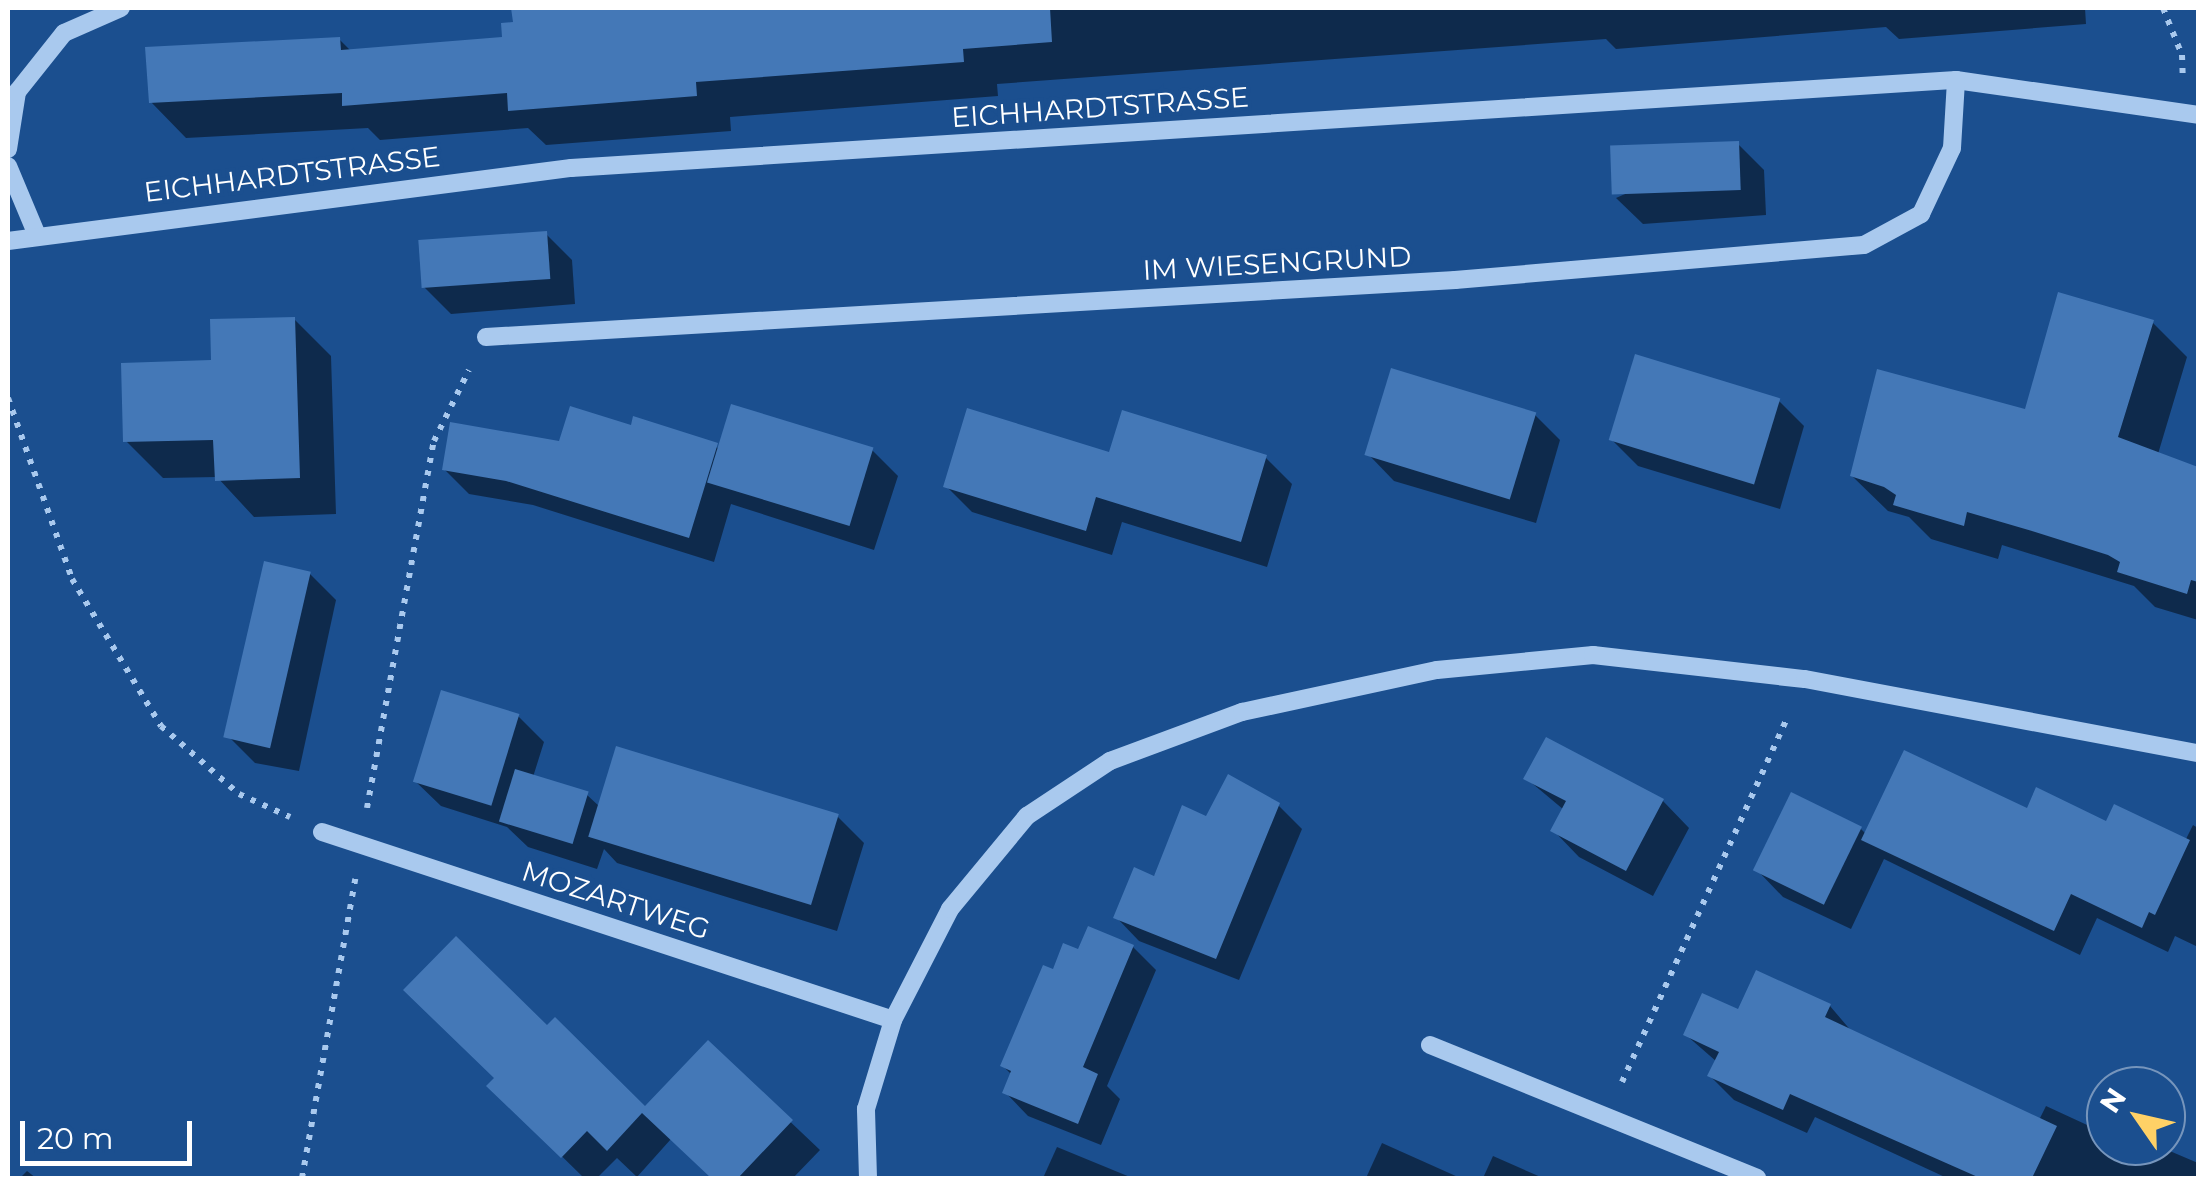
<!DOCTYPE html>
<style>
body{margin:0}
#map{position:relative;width:2206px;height:1186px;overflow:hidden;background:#1b4f8f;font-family:Montserrat,sans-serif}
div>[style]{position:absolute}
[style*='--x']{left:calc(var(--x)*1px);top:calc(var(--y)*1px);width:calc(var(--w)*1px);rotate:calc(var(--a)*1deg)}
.shadow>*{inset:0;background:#0007}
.building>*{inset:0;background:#4478b7;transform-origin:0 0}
.path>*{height:6px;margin-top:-3px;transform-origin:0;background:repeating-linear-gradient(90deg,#a9c9ee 0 5px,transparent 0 13px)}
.minor>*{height:18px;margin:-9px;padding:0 9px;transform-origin:9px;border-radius:9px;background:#a9c9ee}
span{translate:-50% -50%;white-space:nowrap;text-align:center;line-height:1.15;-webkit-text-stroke:8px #1b4f8f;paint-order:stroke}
.street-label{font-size:28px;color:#fff}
.frame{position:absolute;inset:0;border:10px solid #fff;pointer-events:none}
.north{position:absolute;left:2086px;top:1066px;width:100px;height:100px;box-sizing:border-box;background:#1b4f8f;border:2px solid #7695bc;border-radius:50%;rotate:304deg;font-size:28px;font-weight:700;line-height:40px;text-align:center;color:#fff}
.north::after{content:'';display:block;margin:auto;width:35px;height:45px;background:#ffd166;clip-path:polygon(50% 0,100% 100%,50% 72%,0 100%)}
.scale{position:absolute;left:20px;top:1121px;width:172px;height:45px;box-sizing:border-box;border:5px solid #fff;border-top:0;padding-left:12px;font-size:30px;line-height:35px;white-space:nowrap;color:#fff;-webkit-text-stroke:8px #1b4f8f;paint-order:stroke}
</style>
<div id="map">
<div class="shadow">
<i style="clip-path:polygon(514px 8px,2085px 8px,2086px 24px,1899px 39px,1886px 27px,1616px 49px,1606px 39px,997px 84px,998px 96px,730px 117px,731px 131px,546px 145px,528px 128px,380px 140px,368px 128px,186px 138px,151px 102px,339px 39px,352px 52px,505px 39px,515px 24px)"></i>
<i style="clip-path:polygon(1738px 144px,1764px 170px,1766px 215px,1643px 224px,1616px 198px)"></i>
<i style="clip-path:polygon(546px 234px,572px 260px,575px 304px,451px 314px,424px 287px)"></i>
<i style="clip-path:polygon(294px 319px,331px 356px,336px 514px,254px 517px,217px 477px,163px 478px,126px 441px,214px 363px)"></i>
<i style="clip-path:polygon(2152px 322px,2187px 357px,2158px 454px,2198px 468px,2198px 620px,2155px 607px,2134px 586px,2002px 545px,1998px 559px,1931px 539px,1909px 517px,1888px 511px,1852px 476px,2027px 412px)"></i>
<i style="clip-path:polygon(1778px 400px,1804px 426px,1780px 509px,1638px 466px,1612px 440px)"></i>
<i style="clip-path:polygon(1534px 414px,1560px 440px,1536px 523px,1394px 481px,1368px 454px)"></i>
<i style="clip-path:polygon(632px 428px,719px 448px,872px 450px,898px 476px,874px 550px,731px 504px,714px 562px,533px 505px,469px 494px,444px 469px)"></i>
<i style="clip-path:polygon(1111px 455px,1266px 458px,1292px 484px,1267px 567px,1122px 522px,1112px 555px,972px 512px,946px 486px)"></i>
<i style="clip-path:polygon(310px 574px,336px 600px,299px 771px,255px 763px,229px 737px)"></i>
<i style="clip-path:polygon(518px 716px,544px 742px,533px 777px,586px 794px,600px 807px,838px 817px,864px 843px,837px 931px,617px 863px,604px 849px,597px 869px,528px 847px,507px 827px,441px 806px,414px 780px)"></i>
<i style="clip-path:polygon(1547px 740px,1663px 801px,1689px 828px,1653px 896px,1579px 857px,1553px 830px,1564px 810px,1527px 779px)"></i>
<i style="clip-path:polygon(1278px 805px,1302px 829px,1239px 980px,1139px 941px,1116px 917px,1207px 819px)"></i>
<i style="clip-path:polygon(2028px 811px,2185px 841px,2193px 825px,2198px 828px,2198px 947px,2175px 936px,2168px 952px,2097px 918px,2080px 955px,1884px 859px,1851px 929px,1783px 897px,1757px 870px,1860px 828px,1867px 835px)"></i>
<i style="clip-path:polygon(1133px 947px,1156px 970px,1107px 1086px,1120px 1099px,1101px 1145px,1028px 1116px,1005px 1092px,1012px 1075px,1003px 1066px,1079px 953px)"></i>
<i style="clip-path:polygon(1830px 1006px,1853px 1033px,2039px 1120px,2046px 1106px,2098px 1130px,2102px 1122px,2106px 1146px,2158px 1146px,2198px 1163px,2198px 1178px,1947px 1178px,1815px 1117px,1807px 1133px,1734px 1100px,1710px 1076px,1717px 1062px,1686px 1035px,1739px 1012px)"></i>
<i style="clip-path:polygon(547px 1029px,645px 1109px,708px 1044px,820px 1150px,793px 1178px,713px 1178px,671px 1139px,637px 1177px,617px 1158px,597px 1178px,584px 1178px,490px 1086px)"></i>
<i style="clip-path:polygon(1382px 1143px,1458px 1177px,1460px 1178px,1366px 1178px)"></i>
<i style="clip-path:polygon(1057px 1147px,1130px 1177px,1132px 1178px,1043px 1178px)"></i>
<i style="clip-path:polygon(1493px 1156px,1543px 1178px,1483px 1178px)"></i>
<i style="clip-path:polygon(27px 1171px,36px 1178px,20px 1178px)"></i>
</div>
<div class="building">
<i style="clip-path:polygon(511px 8px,1050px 8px,1052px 42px,963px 49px,964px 62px,696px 82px,697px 96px,508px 111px,507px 93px,342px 106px,342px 93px,149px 103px,145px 47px,340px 37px,341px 50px,502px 37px,501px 23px,513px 22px)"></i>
<i style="left:1739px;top:141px;width:49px;height:129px;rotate:88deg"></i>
<i style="left:547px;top:231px;width:48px;height:129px;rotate:86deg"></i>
<i style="clip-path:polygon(2058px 292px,2154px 320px,2118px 437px,2198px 467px,2198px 582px,2191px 580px,2187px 594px,2117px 572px,2120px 562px,2108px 555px,2032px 531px,1967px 512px,1964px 526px,1893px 505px,1896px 495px,1884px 487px,1850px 476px,1877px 369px,2025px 409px)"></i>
<i style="clip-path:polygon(295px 317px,300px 478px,215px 481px,213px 440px,123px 442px,121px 363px,211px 360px,210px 319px)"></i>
<i style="left:1635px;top:354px;width:152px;height:90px;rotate:17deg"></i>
<i style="left:1391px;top:368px;width:152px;height:91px;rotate:17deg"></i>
<i style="left:731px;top:404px;width:149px;height:82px;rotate:17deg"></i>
<i style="clip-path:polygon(570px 406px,631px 425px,633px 416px,718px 443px,689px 538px,506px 481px,442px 470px,450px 422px,559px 441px)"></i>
<i style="clip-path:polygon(967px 408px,1109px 452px,1122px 410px,1267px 455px,1241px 542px,1096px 497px,1086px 531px,943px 487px)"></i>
<i style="left:264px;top:561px;width:48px;height:181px;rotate:13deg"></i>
<i style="left:441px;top:690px;width:82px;height:96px;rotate:17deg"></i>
<i style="clip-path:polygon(1546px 737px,1664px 799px,1626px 871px,1550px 831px,1566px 801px,1523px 779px)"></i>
<i style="left:616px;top:746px;width:233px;height:95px;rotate:17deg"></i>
<i style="clip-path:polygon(1904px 750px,2027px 808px,2036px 787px,2106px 821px,2114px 804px,2190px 840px,2155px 915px,2149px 912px,2142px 928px,2071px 894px,2054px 931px,1861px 840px)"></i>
<i style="left:515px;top:769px;width:77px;height:55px;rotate:17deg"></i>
<i style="clip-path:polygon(1228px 774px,1280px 803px,1216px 959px,1113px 918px,1134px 867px,1154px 876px,1182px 805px,1206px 816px)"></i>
<i style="left:1791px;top:792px;width:79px;height:87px;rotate:26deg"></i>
<i style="clip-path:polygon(1088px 926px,1134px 945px,1083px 1067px,1098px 1074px,1078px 1124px,1002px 1093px,1011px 1071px,1000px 1066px,1043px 965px,1053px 969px,1063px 943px,1078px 949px)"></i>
<i style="clip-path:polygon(456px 936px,547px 1025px,555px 1017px,645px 1106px,708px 1040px,793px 1120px,738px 1178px,711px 1178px,642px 1113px,607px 1151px,587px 1131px,561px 1158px,486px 1086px,494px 1078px,403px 990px)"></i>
<i style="clip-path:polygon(1756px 970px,1831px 1004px,1825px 1017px,2057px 1126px,2032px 1178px,1980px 1178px,1790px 1094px,1783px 1110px,1707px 1076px,1719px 1052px,1683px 1035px,1702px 993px,1738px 1009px)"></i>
</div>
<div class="path">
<i style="--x:2163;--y:8;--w:51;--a:68"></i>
<i style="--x:2182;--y:55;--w:23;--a:88"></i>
<i style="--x:8;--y:398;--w:192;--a:70.5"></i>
<i style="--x:72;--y:579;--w:172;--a:58.8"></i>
<i style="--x:161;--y:726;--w:103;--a:41.1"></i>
<i style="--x:239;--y:794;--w:56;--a:24.3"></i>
<i style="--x:367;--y:808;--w:373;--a:-79.7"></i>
<i style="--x:434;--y:441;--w:79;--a:-63.8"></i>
<i style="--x:1622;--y:1082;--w:402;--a:-65.6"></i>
<i style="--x:302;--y:1178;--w:304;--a:-79.9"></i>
</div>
<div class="minor">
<i style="--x:8;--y:149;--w:58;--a:-81"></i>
<i style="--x:17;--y:92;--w:75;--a:-51.5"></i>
<i style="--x:64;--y:33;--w:62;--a:-23.7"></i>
<i style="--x:8;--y:166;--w:73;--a:67.3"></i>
<i style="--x:8;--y:241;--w:568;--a:-7.39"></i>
<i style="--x:571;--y:168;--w:1388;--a:-3.64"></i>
<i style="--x:1956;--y:80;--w:245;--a:8.2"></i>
<i style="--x:486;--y:337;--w:971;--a:-3.37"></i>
<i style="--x:1455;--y:280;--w:410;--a:-4.9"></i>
<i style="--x:1864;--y:245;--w:65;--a:-28.5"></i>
<i style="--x:1921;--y:214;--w:73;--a:-64.8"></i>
<i style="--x:1952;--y:148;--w:68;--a:-86.6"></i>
<i style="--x:322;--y:832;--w:601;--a:18.22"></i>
<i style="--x:1430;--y:1045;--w:353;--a:22.1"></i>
<i style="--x:868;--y:1178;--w:69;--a:-91.7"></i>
<i style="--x:866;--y:1109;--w:93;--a:-73.1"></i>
<i style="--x:893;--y:1020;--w:125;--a:-62.8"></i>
<i style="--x:950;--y:909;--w:121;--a:-50.4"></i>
<i style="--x:1027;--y:816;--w:100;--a:-33.5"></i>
<i style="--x:1110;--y:761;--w:141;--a:-20.4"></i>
<i style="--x:1242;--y:712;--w:199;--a:-12.2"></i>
<i style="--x:1437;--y:670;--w:157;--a:-5.5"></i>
<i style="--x:1593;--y:655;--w:213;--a:6.5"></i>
<i style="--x:1805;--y:679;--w:400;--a:10.7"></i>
</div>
<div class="street-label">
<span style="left:1100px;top:107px;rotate:-4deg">EICHHARDTSTRASSE</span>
<span style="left:292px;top:174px;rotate:-7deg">EICHHARDTSTRASSE</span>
<span style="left:1277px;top:263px;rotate:-3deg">IM WIESENGRUND</span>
<span style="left:616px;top:900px;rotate:18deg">MOZARTWEG</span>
</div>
<div class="frame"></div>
<div class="north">N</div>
<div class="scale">20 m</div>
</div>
